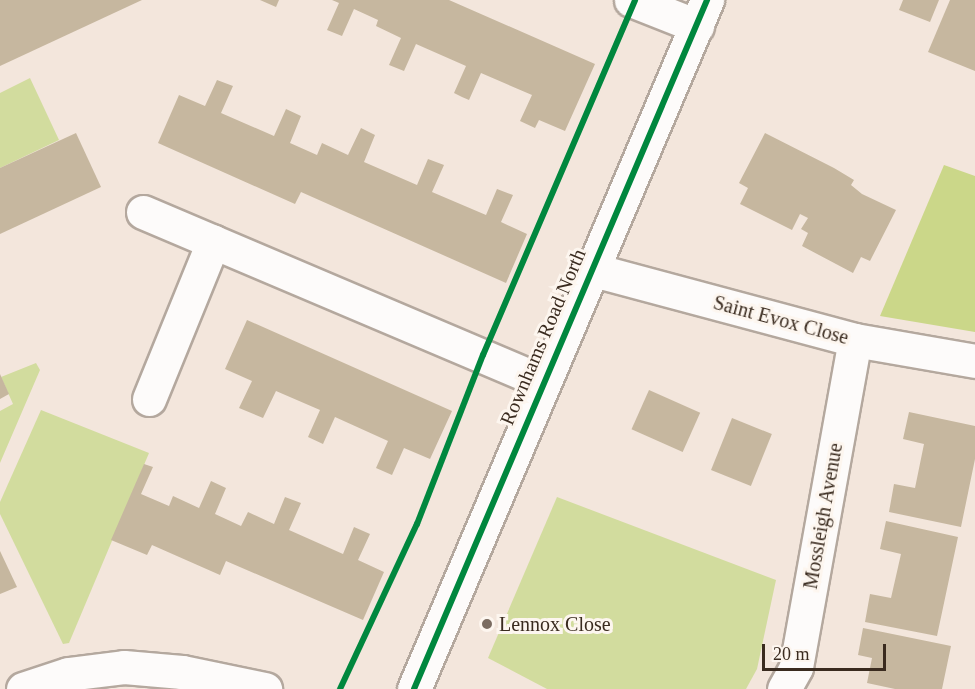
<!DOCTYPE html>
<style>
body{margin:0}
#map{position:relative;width:975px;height:689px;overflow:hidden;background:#f3e6dc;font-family:"Times New Roman",serif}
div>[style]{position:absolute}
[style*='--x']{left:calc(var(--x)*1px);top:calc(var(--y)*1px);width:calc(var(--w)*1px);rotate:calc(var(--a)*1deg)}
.green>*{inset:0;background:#d2dc9e}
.forest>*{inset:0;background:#cbd789}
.building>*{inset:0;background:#c6b79f;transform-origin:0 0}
.roads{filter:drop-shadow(2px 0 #b4a89e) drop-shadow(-2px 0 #b4a89e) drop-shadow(0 2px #b4a89e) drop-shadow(0 -2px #b4a89e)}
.minor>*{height:33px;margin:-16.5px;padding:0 16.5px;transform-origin:16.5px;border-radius:16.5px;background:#fdfbfa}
.cycleway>*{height:6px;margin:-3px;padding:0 3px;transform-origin:3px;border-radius:3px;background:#00873e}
.dots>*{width:16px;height:16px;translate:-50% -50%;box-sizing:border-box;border:3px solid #fdf6ef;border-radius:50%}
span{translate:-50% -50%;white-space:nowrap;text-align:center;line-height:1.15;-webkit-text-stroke:6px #fdf6ef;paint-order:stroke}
.street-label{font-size:20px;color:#3a2b1f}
.poi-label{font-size:20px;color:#3a2b1f}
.left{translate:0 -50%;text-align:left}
.scale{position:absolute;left:762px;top:644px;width:124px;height:27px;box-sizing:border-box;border:3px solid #3a2b1f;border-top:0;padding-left:8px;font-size:18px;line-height:21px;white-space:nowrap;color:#3a2b1f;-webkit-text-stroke:4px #fdf6ef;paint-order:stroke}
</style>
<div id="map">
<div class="green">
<i style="clip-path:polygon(30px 78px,59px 140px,0 168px,0 93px)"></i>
<i style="clip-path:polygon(36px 363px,40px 370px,0 463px,0 411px,13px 404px,1px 377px)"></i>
<i style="clip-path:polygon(41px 410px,149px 453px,69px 643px,63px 644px,0 514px,0 502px)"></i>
<i style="clip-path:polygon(557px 497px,776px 580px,757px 669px,746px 689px,547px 689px,488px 658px)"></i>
</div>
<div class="forest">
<i style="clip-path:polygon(944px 165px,975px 176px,975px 332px,880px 316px)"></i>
</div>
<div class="building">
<i style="clip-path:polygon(0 0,142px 0,0 66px)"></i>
<i style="clip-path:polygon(260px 0,279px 0,276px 7px)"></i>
<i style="clip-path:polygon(332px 0,449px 0,595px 64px,565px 131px,539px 120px,535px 128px,520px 121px,532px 95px,481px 73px,469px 100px,462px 97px,454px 93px,466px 66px,416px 44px,404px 71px,389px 65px,401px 38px,376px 26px,378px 20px,354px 9px,342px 36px,327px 30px,339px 3px)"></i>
<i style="clip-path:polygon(903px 0,939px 0,930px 22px,899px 10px)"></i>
<i style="clip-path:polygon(950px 0,975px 0,975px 71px,928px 52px)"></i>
<i style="clip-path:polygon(217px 80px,233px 86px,221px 113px,274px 136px,286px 109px,301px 116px,290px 143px,317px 155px,322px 143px,348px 155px,361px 128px,375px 135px,364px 162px,417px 185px,428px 159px,444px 165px,432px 192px,486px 215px,497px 189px,513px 195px,501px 222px,527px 234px,506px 283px,301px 192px,295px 204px,158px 143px,179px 95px,205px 106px)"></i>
<i style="clip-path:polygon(76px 133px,101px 187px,0 234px,0 168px)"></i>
<i style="clip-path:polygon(765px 133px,834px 168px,854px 180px,851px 185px,862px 194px,896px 210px,870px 261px,861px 257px,853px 273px,802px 246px,808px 233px,801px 229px,808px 218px,800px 214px,792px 230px,740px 204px,748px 188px,739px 183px)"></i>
<i style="clip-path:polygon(247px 320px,452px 411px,430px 459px,404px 448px,392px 475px,376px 468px,388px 441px,335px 417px,323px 444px,308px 437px,320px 410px,276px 391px,263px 418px,239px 408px,252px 381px,225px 369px)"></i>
<i style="clip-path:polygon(0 374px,9px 394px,0 399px)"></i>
<i style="left:649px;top:390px;width:56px;height:43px;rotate:24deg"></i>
<i style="clip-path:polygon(909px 412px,975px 426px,975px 459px,961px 527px,889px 512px,894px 484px,915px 488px,924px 444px,903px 439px)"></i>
<i style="left:732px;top:418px;width:43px;height:56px;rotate:22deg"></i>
<i style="clip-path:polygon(144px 464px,153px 467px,141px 494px,169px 506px,173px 496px,199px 508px,211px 481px,226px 488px,215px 514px,241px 526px,248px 512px,274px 524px,285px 497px,301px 503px,289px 530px,343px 554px,354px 527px,370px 534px,358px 560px,384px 572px,363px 620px,226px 561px,220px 575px,152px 545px,147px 555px,111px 540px)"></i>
<i style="clip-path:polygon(886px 521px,958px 537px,937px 636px,865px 622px,870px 594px,891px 598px,901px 554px,880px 549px)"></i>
<i style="clip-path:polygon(0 551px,17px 587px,0 594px)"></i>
<i style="clip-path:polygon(863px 628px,951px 646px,942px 689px,895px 689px,867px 683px,872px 658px,858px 655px)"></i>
</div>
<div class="roads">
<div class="minor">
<i style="--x:631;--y:0;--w:71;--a:21.5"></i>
<i style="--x:143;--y:212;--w:433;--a:23"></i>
<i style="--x:590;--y:269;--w:274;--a:15"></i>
<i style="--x:855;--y:340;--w:122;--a:9.9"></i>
<i style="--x:149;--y:399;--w:170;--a:-67.8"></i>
<i style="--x:23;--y:689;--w:47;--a:-18.4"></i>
<i style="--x:68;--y:674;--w:56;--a:-7.1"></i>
<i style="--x:124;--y:667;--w:58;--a:4.9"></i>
<i style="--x:182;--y:672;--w:85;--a:11.6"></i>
<i style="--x:414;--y:689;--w:749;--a:-66.96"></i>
<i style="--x:784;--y:689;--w:25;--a:-61"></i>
<i style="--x:796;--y:667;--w:332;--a:-79.8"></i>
</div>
</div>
<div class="cycleway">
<i style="--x:340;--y:689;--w:182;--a:-65"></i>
<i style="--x:417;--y:524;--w:181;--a:-68.7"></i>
<i style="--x:483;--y:355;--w:386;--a:-66.8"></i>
<i style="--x:414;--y:689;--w:749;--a:-66.96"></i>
</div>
<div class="dots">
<i style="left:487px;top:624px;background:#7b6c61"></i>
</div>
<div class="street-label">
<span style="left:781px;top:320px;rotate:15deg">Saint Evox Close</span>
<span style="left:543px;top:337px;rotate:-67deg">Rownhams Road North</span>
<span style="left:823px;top:516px;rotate:-80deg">Mossleigh Avenue</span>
</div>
<div class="poi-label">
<span class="left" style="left:499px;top:624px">Lennox Close</span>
</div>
<div class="scale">20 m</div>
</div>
